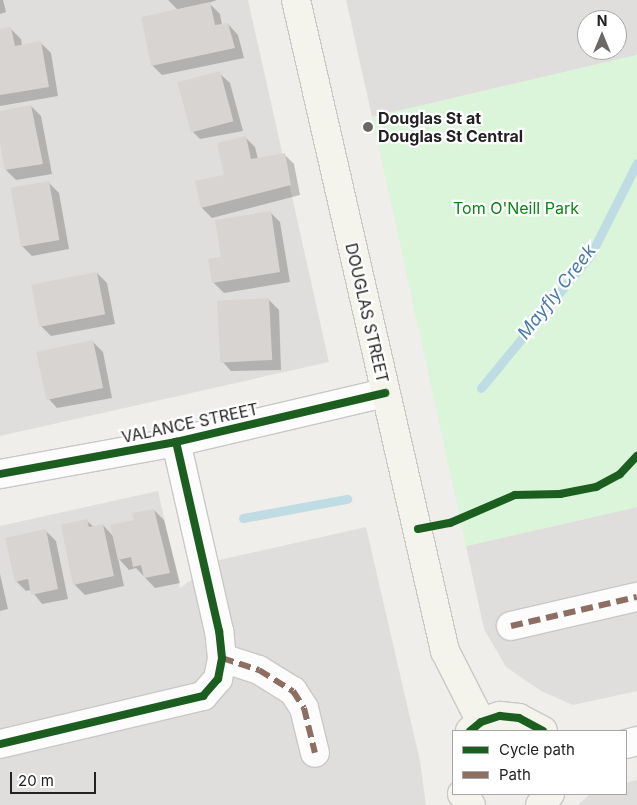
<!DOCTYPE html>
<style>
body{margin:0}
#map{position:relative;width:637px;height:805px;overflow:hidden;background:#f0eeeb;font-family:Inter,sans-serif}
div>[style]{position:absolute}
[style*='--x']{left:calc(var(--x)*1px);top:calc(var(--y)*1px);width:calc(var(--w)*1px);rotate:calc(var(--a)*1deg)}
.residential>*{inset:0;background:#dfdedc}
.park>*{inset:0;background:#daf5da}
.shadow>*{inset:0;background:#0003}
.stream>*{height:9px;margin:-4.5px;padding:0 4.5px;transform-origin:4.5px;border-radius:4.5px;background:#bfdbe3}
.building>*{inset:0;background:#d7d4d2;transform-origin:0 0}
.roads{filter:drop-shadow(1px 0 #c9c8c7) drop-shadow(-1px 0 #c9c8c7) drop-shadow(0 1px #c9c8c7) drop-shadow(0 -1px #c9c8c7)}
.minor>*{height:28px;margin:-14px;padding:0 14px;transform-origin:14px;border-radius:14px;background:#fdfcfc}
.secondary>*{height:28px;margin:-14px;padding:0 14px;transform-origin:14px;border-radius:14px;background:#f4f4ed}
.quiet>*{height:6px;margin-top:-3px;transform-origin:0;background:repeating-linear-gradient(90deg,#8d6e63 0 12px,transparent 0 18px)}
.cycleway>*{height:8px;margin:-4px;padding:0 4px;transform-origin:4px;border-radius:4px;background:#1b5e20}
.dots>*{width:14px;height:14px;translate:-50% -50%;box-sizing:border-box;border:2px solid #fff;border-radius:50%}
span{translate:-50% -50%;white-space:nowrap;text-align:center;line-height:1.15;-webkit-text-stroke:4.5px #fff;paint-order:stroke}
.poi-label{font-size:16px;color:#222;font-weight:700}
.left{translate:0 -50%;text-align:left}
.park-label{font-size:16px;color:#0c8416}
.street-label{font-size:16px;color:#222}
.water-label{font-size:18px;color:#4a7aab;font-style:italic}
.legend{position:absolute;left:452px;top:730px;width:175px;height:65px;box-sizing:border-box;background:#fff;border:1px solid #a7a7a7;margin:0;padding:6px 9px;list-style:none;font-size:15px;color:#222}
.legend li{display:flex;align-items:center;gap:10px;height:25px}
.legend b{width:25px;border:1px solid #a7a7a7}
.north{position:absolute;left:577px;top:10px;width:50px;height:50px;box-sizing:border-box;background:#fff;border:1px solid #a7a7a7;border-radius:50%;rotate:0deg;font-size:14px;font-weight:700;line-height:20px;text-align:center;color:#222}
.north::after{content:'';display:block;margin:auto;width:18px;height:22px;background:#6a6968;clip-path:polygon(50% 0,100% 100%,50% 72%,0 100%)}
.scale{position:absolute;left:10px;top:772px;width:86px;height:22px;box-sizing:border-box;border:2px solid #222;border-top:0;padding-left:6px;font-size:15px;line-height:18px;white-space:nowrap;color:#222;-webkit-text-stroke:4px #fff;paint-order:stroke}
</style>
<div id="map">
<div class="residential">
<i style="clip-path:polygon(0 0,248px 0,329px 362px,0 436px)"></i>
<i style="clip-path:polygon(evenodd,346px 0,637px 0,637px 55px,372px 117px,346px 0,587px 20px,617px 20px,617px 50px,587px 50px,587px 20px)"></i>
<i style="clip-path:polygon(158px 491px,180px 588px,219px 560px,366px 527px,420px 761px,426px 805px,0 805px,0 526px)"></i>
<i style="clip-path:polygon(637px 507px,637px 691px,573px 705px,541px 691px,506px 667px,484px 629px,466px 546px)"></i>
<i style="clip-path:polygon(637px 780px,637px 805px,578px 805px,590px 794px,626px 794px,626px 783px)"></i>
</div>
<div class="park">
<i style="clip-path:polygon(637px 55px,637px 507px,466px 546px,372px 117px)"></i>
</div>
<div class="shadow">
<i style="clip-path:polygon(0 0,3px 0,6px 12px,0 14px)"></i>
<i style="clip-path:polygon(168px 0,217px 0,209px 3px,220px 14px,222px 25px,228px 24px,238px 35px,244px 58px,162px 75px,152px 65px,178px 10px)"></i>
<i style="clip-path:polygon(11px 29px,21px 39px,22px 46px,41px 43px,51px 53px,58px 96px,0 106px,0 31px)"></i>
<i style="clip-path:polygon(219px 73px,230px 83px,243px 131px,200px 139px,190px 129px)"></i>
<i style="clip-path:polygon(31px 106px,41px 116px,52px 174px,16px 180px,6px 170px,0 112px)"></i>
<i style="clip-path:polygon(245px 137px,255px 147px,258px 159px,284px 154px,294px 164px,300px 195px,212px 218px,202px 208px,197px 182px,226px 176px)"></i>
<i style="clip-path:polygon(49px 183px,59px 193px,69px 249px,32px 256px,22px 246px)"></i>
<i style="clip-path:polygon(270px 212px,280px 222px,290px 282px,224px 293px,214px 283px,210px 260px,222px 258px)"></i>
<i style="clip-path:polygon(97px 273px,107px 283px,115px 324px,51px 336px,41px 326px)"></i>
<i style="clip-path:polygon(269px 300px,279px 310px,281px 370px,231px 371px,221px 360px)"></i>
<i style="clip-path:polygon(93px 342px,103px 352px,112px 398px,57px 408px,47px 397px)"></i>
<i style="clip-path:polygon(154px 510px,164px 520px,180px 583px,155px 588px,136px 568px,129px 570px,118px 558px,124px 586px,85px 595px,75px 585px,87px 521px,94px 527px,103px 525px,114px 537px)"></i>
<i style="clip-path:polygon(46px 531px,56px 541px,68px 599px,42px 604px,31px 590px,26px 591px,16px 581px)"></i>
<i style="clip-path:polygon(0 574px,8px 609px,0 611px)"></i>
</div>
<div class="stream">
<i style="--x:481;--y:388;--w:173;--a:-50.6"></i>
<i style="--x:591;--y:254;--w:102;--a:-63.2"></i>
<i style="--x:243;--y:518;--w:106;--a:-10.4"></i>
</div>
<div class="building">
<i style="clip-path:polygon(210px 2px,215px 25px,228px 23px,235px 48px,151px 66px,141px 17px)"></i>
<i style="clip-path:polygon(11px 27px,15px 46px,41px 41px,49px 87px,0 95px,0 29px)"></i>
<i style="left:220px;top:71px;width:52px;height:44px;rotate:75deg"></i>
<i style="clip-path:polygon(31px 105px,43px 164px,5px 170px,0 143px,0 111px)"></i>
<i style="clip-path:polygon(246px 136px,251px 159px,285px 153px,291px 185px,201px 208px,195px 181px,224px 175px,217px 143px)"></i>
<i style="left:49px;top:181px;width:60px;height:39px;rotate:80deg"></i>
<i style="clip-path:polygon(271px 211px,280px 272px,212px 283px,208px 259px,221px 257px,215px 220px)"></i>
<i style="left:97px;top:272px;width:43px;height:67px;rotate:79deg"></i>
<i style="left:269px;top:298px;width:62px;height:52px;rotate:87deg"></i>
<i style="left:93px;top:340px;width:49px;height:58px;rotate:78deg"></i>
<i style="clip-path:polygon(154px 509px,170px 573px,144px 578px,141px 565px,133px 567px,131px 557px,118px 560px,110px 525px,134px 520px,132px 513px)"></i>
<i style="clip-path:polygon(87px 519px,89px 527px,103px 524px,114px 576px,73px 585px,61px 525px)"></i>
<i style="clip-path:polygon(46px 529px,58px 589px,31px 595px,28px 579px,15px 582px,5px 538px)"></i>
</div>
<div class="roads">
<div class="minor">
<i style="--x:0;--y:474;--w:179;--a:-10.3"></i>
<i style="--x:176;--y:442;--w:215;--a:-13.2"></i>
<i style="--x:511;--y:626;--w:129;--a:-13"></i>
<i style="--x:222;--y:658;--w:39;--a:18"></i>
<i style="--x:259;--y:670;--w:40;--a:32"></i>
<i style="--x:293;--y:691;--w:20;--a:57"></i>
<i style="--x:304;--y:708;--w:46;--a:76.3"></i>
<i style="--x:0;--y:744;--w:209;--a:-13.3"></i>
<i style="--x:203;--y:696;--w:23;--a:-49"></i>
<i style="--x:218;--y:679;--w:21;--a:-79"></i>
<i style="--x:222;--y:658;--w:27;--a:-96"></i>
<i style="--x:219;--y:631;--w:194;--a:-102.8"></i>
<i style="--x:626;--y:744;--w:11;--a:-15"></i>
</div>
<div class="secondary">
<i style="--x:296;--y:0;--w:668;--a:77.11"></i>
<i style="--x:445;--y:651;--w:80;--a:63.1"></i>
<i style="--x:470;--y:731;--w:14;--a:-39"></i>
<i style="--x:481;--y:722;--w:20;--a:-18"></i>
<i style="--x:500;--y:716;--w:19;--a:6"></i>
<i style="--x:519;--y:718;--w:27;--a:28"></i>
<i style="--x:462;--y:794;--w:14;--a:51"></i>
<i style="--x:540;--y:805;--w:15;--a:-48"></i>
</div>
</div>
<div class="quiet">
<i style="--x:511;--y:626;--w:129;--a:-13"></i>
<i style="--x:222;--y:658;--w:39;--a:18"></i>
<i style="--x:259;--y:670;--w:40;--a:32"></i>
<i style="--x:293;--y:691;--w:20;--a:57"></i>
<i style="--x:304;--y:708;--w:46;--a:76.3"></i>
</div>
<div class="cycleway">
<i style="--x:0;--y:474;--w:179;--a:-10.3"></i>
<i style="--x:176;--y:442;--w:215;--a:-13.2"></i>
<i style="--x:418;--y:529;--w:33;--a:-11"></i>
<i style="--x:450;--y:523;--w:71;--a:-23.3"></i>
<i style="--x:515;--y:495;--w:45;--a:-1.3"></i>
<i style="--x:560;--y:494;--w:37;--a:-11"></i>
<i style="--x:596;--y:487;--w:27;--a:-28"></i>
<i style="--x:620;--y:474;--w:25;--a:-47"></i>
<i style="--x:470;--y:731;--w:14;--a:-39"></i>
<i style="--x:481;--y:722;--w:20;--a:-18"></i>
<i style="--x:500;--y:716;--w:19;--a:6"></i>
<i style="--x:519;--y:718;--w:27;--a:28"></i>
<i style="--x:0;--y:744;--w:209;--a:-13.3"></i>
<i style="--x:203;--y:696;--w:23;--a:-49"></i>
<i style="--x:218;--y:679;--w:21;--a:-79"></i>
<i style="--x:222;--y:658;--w:27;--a:-96"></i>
<i style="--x:219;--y:631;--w:194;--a:-102.8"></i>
</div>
<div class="dots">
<i style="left:368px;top:127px;background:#6a6968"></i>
</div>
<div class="poi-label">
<span class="left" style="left:378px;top:127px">Douglas St at<br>Douglas St Central</span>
</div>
<div class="park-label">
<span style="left:516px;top:208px">Tom O'Neill Park</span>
</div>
<div class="street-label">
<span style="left:367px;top:313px;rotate:77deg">DOUGLAS STREET</span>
<span style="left:190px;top:423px;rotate:-12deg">VALANCE STREET</span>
</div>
<div class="water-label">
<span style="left:557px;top:292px;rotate:-52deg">Mayfly Creek</span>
</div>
<ul class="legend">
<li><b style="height:6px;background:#1b5e20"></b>Cycle path</li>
<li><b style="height:6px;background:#8d6e63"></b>Path</li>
</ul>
<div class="north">N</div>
<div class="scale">20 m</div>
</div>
